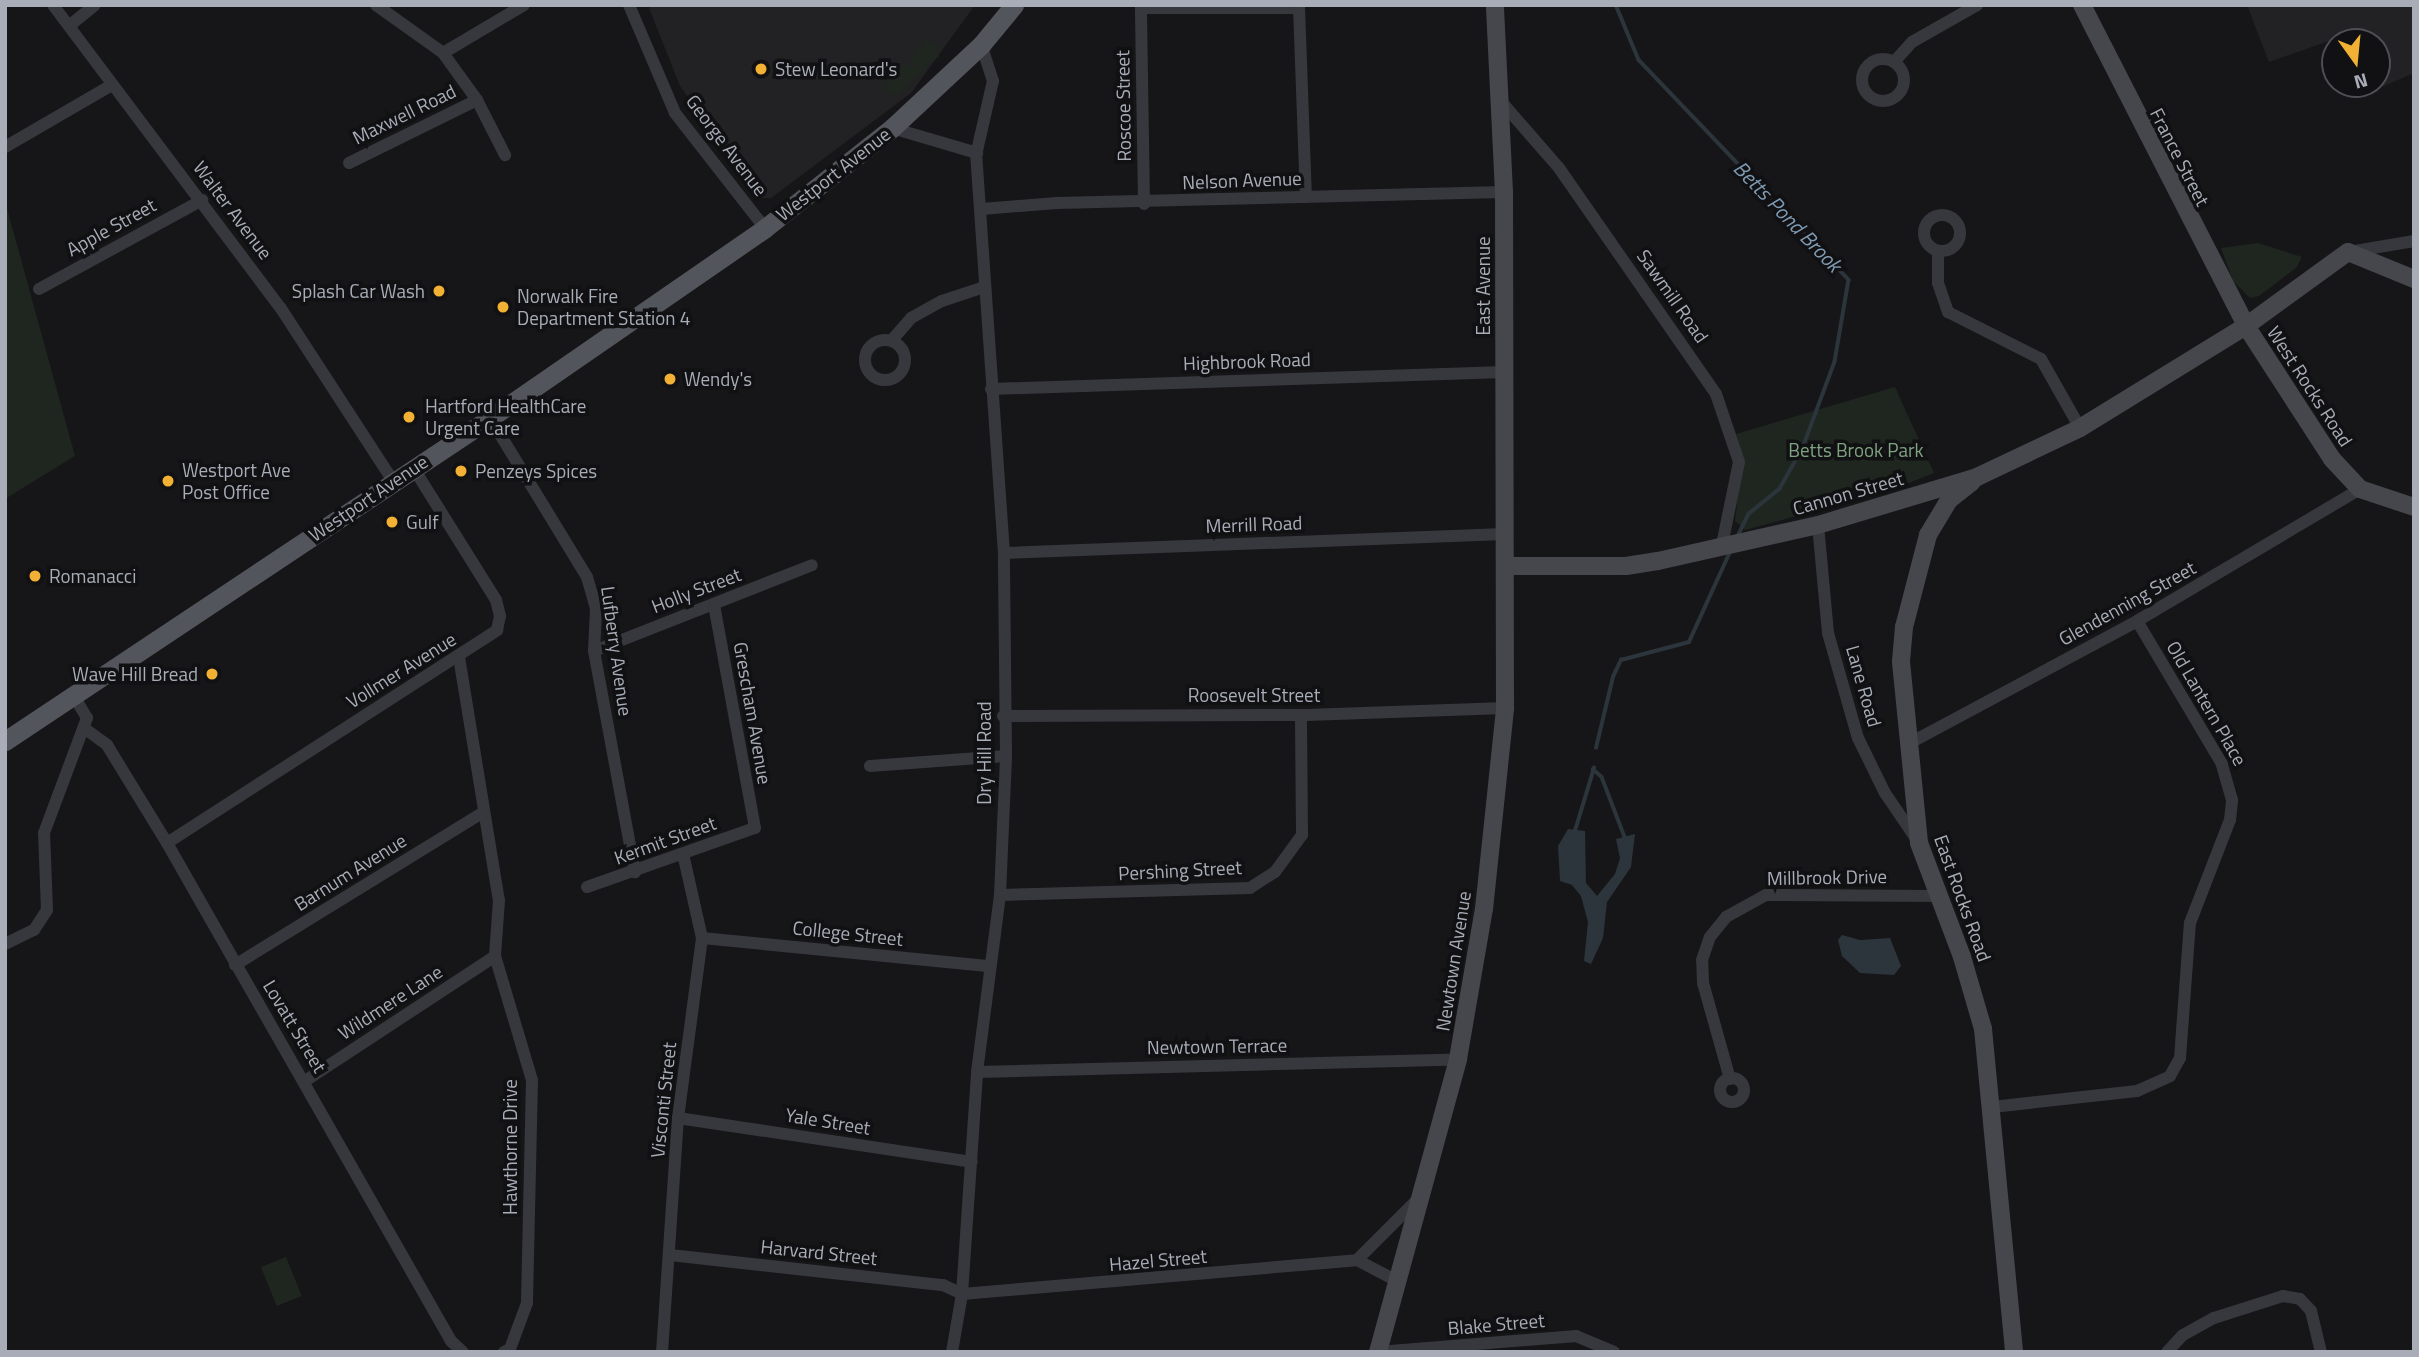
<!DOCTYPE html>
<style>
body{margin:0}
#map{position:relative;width:2419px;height:1357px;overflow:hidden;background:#161618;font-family:"Titillium Web",sans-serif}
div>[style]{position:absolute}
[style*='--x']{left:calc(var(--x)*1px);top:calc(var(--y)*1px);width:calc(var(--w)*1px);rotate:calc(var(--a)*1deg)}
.built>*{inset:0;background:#222225}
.green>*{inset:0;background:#1e261f;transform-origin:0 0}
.water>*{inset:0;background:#2c353c}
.stream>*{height:3.5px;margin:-1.75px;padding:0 1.75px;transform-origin:1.75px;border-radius:1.75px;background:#2c353c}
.street>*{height:12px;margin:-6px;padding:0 6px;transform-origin:6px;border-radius:6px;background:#37383d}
.street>.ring{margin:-6px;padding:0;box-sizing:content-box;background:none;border:12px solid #37383d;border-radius:50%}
.secondary>*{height:18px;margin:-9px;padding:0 9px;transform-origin:9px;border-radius:9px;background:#45474d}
.primary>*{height:19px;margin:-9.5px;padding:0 9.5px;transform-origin:9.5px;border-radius:9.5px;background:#53555c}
.dots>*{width:19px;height:19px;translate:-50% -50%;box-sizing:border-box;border:4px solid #111113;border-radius:50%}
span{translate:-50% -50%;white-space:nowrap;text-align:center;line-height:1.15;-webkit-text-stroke:7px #111113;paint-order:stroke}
.poi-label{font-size:19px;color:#a8adb8}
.left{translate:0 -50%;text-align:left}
.right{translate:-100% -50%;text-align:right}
.street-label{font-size:19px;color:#a8adb8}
.park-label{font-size:19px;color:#7fa381}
.water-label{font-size:21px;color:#7f9bb3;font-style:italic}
.frame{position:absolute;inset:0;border:7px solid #a8adb8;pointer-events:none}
.north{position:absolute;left:2321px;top:28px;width:70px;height:70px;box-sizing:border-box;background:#111113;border:2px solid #4d4f55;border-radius:50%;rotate:165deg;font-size:19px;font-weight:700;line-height:28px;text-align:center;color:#a8adb8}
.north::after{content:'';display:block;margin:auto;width:24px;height:32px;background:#f2b134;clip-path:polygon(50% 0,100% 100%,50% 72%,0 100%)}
</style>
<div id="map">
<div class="built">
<i style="clip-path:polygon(652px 5px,975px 5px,911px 93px,771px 198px,761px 198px,680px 86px,649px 8px)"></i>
<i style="clip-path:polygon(2247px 5px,2414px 5px,2414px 73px,2368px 93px,2365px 84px,2377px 84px,2377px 42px,2349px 42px,2346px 35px,2269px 62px)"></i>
</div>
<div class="green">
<i style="clip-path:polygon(926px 40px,935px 43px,939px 56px,897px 95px,885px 92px,884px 85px,902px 65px,915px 65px,911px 58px)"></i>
<i style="clip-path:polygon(5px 201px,75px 456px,5px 499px)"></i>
<i style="clip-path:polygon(2258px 243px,2302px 257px,2296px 268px,2259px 296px,2250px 298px,2233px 281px,2221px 248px)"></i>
<i style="clip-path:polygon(1895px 387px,1934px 473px,1888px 491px,1745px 530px,1735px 521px,1742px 459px,1736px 434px)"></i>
<i style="left:286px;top:1257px;width:42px;height:27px;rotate:68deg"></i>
</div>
<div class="water">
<i style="clip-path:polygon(1568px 829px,1585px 831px,1586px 883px,1597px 896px,1615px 874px,1620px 858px,1616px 839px,1635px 834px,1631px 867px,1607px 902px,1603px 938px,1591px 964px,1584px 961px,1588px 922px,1581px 896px,1572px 885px,1560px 881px,1558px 846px)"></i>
<i style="clip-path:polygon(1842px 935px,1860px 940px,1890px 938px,1901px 966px,1894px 975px,1860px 973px,1842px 956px,1838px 940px)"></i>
</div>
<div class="stream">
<i style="--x:1616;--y:5;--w:60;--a:67.3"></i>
<i style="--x:1639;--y:60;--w:304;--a:46.3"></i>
<i style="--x:1849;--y:280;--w:83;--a:99.7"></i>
<i style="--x:1835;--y:362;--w:92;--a:110.4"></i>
<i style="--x:1803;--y:448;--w:47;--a:119.3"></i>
<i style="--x:1780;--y:489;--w:40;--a:141"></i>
<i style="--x:1749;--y:514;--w:25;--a:116"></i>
<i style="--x:1596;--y:748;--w:73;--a:-76.5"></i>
<i style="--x:1613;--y:677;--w:19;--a:-65"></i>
<i style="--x:1621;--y:660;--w:70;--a:-14.8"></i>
<i style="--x:1689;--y:642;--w:101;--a:-65.5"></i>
<i style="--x:1593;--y:769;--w:12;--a:42"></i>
<i style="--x:1602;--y:777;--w:67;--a:69.1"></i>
<i style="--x:1574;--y:834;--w:69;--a:-73.1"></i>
</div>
<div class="street">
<i style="--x:53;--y:5;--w:378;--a:53.1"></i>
<i style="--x:280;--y:307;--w:207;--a:57"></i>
<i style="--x:376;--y:5;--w:82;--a:35.6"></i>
<i style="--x:443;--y:53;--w:58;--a:54.1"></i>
<i style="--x:477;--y:100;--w:62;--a:63"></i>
<i style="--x:629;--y:5;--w:117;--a:66.9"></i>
<i style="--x:675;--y:113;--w:146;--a:52"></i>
<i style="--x:69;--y:26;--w:33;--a:-39"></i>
<i style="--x:443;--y:53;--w:94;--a:-30.7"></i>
<i class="ring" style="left:1862px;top:59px;width:30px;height:30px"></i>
<i style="--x:1894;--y:62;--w:27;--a:-48"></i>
<i style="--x:1912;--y:42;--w:75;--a:-29.6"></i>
<i style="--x:1499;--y:99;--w:91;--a:49"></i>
<i style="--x:1559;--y:168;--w:275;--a:55.2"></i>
<i style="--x:1716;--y:394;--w:72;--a:71.3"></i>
<i style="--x:1739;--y:462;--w:85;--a:101.6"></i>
<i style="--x:892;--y:128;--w:89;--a:16.4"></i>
<i style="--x:5;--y:147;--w:124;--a:-30.1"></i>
<i style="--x:349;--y:163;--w:143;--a:-26.2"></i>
<i style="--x:1144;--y:204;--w:196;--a:-90.9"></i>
<i style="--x:1141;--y:8;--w:158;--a:0"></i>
<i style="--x:1299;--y:8;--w:189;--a:87.9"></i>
<i style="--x:982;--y:209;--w:75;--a:-4.6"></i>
<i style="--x:1057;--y:203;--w:447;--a:-1.4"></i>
<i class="ring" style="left:1924px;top:215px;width:24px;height:24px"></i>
<i style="--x:1938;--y:251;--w:32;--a:90"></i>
<i style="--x:1938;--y:283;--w:31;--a:71"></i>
<i style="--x:1948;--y:312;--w:104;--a:26.8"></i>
<i style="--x:2041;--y:359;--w:79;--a:60.5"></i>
<i style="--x:2349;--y:252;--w:66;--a:-9.6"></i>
<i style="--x:39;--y:289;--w:186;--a:-28.6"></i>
<i class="ring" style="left:865px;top:340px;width:28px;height:28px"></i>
<i style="--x:892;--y:340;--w:29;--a:-49"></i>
<i style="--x:911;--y:318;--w:35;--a:-29"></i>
<i style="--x:942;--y:301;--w:44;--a:-18.4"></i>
<i style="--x:991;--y:389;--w:514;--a:-1.89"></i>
<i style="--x:490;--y:418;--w:186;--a:58.6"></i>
<i style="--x:587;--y:577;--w:33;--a:74"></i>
<i style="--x:596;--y:609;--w:42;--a:92.7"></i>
<i style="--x:594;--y:651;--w:225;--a:79.5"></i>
<i style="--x:1818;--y:525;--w:108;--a:84.7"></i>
<i style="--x:1828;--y:633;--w:109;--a:74.1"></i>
<i style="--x:1858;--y:738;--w:61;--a:63.9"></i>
<i style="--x:1885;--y:793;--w:57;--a:55.8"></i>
<i style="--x:1004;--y:553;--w:501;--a:-2.17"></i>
<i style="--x:594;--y:651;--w:234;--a:-21.5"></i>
<i style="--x:459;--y:657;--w:246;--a:80.7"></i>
<i style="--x:499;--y:900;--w:56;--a:94.1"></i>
<i style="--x:495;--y:956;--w:129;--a:73.4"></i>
<i style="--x:532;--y:1080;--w:223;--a:91.3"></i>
<i style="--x:527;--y:1303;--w:49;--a:110.3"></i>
<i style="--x:510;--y:1349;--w:7;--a:153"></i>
<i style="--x:1003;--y:716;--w:304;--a:-0.2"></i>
<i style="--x:1307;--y:715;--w:198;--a:-2"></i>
<i style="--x:84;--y:728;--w:29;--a:36"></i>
<i style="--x:107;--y:745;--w:115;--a:58.5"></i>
<i style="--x:167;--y:843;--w:573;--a:60.3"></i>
<i style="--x:451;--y:1341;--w:16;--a:43"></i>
<i style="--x:1908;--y:744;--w:260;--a:-28.2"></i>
<i style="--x:2137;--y:621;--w:259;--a:-30.6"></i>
<i style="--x:870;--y:766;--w:136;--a:-4.2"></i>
<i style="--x:167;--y:843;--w:393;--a:-32.8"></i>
<i style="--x:497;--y:630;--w:14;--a:-78"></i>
<i style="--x:500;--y:616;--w:16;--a:-104"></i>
<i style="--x:496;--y:600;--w:157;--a:-122"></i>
<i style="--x:587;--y:887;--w:178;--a:-19.4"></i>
<i style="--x:755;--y:828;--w:227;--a:-100.4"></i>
<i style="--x:1000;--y:895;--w:250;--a:-1.6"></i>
<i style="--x:1250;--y:888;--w:30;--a:-33"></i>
<i style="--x:1275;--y:872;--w:46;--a:-53.9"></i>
<i style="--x:1302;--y:835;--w:120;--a:-90.5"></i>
<i style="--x:702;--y:938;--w:289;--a:5.6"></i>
<i style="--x:5;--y:944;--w:32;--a:-26"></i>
<i style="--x:34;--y:930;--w:24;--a:-57"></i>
<i style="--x:47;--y:910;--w:77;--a:-92.2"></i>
<i style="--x:44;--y:833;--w:123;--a:-69.5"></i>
<i style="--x:87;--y:718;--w:26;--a:-121"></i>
<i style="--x:235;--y:965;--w:292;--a:-31.6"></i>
<i style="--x:977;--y:1072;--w:481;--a:-1.5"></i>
<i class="ring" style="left:1720px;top:1078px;width:12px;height:12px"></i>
<i style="--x:1730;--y:1079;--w:100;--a:-105.7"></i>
<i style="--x:1703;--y:983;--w:23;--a:-92"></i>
<i style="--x:1702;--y:960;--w:24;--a:-71"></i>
<i style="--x:1710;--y:937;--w:26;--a:-51"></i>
<i style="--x:1726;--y:917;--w:46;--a:-28.8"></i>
<i style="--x:1766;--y:895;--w:173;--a:0.3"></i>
<i style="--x:305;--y:1081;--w:227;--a:-33.3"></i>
<i style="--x:1992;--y:1107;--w:146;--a:-6.3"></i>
<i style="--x:2137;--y:1091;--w:36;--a:-24"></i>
<i style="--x:2170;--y:1076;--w:21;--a:-61"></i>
<i style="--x:2180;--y:1058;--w:135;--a:-85.8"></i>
<i style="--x:2190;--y:923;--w:110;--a:-68.8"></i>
<i style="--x:2230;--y:820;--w:20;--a:-84"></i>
<i style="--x:2232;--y:800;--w:37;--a:-106"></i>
<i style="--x:2222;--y:764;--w:166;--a:-120.7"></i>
<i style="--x:678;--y:1118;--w:297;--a:8.5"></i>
<i style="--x:670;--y:1255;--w:275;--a:6.3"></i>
<i style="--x:943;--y:1285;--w:21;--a:25"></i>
<i style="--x:962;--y:1294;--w:396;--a:-4.9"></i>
<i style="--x:1357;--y:1260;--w:45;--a:27.7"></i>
<i style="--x:1357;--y:1260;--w:88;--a:-45"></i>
<i style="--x:662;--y:1352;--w:235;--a:-86.1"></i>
<i style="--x:678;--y:1118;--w:182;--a:-82.4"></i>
<i style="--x:702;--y:938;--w:86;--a:-102.7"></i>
<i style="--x:952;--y:1352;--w:59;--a:-80.2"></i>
<i style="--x:962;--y:1294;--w:223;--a:-86.1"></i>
<i style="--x:977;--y:1072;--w:178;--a:-82.6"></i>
<i style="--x:1000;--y:895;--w:139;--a:-87.5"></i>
<i style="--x:1006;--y:756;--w:203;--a:-90.6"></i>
<i style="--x:1004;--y:553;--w:399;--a:-94"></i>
<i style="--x:976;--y:155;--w:76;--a:-77.1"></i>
<i style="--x:993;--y:81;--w:38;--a:-108"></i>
<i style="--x:1378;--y:1352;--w:199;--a:-4.6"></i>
<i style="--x:1576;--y:1336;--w:41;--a:22.8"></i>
<i style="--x:2167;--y:1352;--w:23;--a:-47"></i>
<i style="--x:2183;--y:1335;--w:35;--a:-29"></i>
<i style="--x:2214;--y:1318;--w:72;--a:-17.7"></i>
<i style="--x:2283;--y:1296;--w:17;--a:10"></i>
<i style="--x:2300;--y:1299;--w:16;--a:47"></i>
<i style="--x:2311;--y:1311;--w:42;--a:76.3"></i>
</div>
<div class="secondary">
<i style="--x:2082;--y:5;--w:360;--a:62.9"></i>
<i style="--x:2246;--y:326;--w:158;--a:57.1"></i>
<i style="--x:2332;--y:459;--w:41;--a:47"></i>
<i style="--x:2360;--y:489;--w:57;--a:18.4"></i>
<i style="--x:1972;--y:482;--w:29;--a:142"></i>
<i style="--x:1949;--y:500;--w:41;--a:121"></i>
<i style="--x:1928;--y:535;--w:95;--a:104.6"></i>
<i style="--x:1904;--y:627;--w:35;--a:95"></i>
<i style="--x:1901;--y:662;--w:182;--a:84.3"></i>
<i style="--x:1919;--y:843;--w:122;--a:69.3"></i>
<i style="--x:1962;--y:957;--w:75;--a:73.7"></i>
<i style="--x:1983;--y:1029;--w:324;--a:84.5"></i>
<i style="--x:1506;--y:566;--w:120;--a:0"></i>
<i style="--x:1626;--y:566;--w:32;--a:-9"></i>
<i style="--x:1658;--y:561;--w:164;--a:-12.7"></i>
<i style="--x:1818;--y:525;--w:166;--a:-16.8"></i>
<i style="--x:1977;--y:477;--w:114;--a:-25.4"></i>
<i style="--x:2080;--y:428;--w:195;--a:-31.6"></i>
<i style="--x:2246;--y:326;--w:126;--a:-36"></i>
<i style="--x:2348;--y:252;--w:71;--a:22.2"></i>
<i style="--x:1378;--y:1352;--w:304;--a:-74.7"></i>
<i style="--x:1458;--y:1059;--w:152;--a:-80.2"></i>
<i style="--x:1484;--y:909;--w:202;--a:-84"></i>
<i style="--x:1505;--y:708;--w:516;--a:-90.11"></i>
<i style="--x:1504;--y:192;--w:187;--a:-92.8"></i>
</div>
<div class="primary">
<i style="--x:5;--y:741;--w:583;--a:-33.66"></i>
<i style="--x:490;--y:418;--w:334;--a:-34.6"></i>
<i style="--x:765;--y:228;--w:162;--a:-38.2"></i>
<i style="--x:892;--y:128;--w:122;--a:-43"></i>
<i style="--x:981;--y:45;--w:52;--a:-50.5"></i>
</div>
<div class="dots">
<i style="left:761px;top:69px;background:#f2b134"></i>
<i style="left:439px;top:291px;background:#f2b134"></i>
<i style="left:503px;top:307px;background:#f2b134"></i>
<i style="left:670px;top:379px;background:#f2b134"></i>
<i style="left:409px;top:417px;background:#f2b134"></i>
<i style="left:461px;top:471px;background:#f2b134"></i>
<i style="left:168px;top:481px;background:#f2b134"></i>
<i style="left:392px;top:522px;background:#f2b134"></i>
<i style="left:35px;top:576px;background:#f2b134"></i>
<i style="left:212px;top:674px;background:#f2b134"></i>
</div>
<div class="poi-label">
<span class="left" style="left:775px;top:69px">Stew Leonard's</span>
<span class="right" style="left:425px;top:291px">Splash Car Wash</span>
<span class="left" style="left:517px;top:307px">Norwalk Fire<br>Department Station 4</span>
<span class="left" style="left:684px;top:379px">Wendy's</span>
<span class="left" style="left:425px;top:417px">Hartford HealthCare<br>Urgent Care</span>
<span class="left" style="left:182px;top:481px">Westport Ave<br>Post Office</span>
<span class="left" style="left:475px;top:471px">Penzeys Spices</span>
<span class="left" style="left:406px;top:522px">Gulf</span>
<span class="left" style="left:49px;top:576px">Romanacci</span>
<span class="right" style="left:198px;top:674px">Wave Hill Bread</span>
</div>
<div class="street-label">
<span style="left:1123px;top:106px;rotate:-91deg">Roscoe Street</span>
<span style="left:404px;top:114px;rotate:-26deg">Maxwell Road</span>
<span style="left:727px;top:145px;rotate:53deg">George Avenue</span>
<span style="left:2180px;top:157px;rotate:63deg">France Street</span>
<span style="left:833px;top:174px;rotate:-38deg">Westport Avenue</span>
<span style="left:1242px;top:180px;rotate:-2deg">Nelson Avenue</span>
<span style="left:233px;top:210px;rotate:53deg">Walter Avenue</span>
<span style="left:111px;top:227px;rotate:-29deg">Apple Street</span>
<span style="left:1483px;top:286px;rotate:-90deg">East Avenue</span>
<span style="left:1673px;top:296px;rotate:55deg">Sawmill Road</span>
<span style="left:1247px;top:361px;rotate:-2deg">Highbrook Road</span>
<span style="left:2310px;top:386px;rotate:57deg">West Rocks Road</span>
<span style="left:1848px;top:493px;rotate:-16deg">Cannon Street</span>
<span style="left:368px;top:498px;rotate:-34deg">Westport Avenue</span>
<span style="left:1254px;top:524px;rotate:-2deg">Merrill Road</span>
<span style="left:696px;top:590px;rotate:-21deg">Holly Street</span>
<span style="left:2127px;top:603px;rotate:-29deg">Glendenning Street</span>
<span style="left:617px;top:651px;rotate:82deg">Lufberry Avenue</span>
<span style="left:401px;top:670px;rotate:-32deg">Vollmer Avenue</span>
<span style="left:1864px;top:686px;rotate:74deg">Lane Road</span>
<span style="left:1254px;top:695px">Roosevelt Street</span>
<span style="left:2207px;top:703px;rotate:60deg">Old Lantern Place</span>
<span style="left:753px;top:713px;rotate:80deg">Grescham Avenue</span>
<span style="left:984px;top:753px;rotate:-90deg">Dry Hill Road</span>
<span style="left:665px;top:840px;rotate:-20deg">Kermit Street</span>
<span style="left:1180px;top:870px;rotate:-3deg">Pershing Street</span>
<span style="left:350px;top:872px;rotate:-32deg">Barnum Avenue</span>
<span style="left:1827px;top:877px;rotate:-1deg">Millbrook Drive</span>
<span style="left:1963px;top:898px;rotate:70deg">East Rocks Road</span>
<span style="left:848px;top:933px;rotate:6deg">College Street</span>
<span style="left:1453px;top:961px;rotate:-81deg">Newtown Avenue</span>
<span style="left:390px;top:1002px;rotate:-33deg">Wildmere Lane</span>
<span style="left:295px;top:1026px;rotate:59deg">Lovatt Street</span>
<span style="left:1217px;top:1046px;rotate:-1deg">Newtown Terrace</span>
<span style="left:663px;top:1100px;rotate:-84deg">Visconti Street</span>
<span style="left:828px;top:1121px;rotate:9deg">Yale Street</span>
<span style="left:510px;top:1147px;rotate:-90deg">Hawthorne Drive</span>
<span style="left:819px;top:1252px;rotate:6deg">Harvard Street</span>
<span style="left:1158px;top:1260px;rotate:-5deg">Hazel Street</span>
<span style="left:1496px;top:1324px;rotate:-5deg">Blake Street</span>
</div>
<div class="park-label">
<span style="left:1856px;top:450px">Betts Brook Park</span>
</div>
<div class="water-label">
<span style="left:1788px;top:216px;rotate:46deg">Betts Pond Brook</span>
</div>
<div class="frame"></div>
<div class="north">N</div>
</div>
